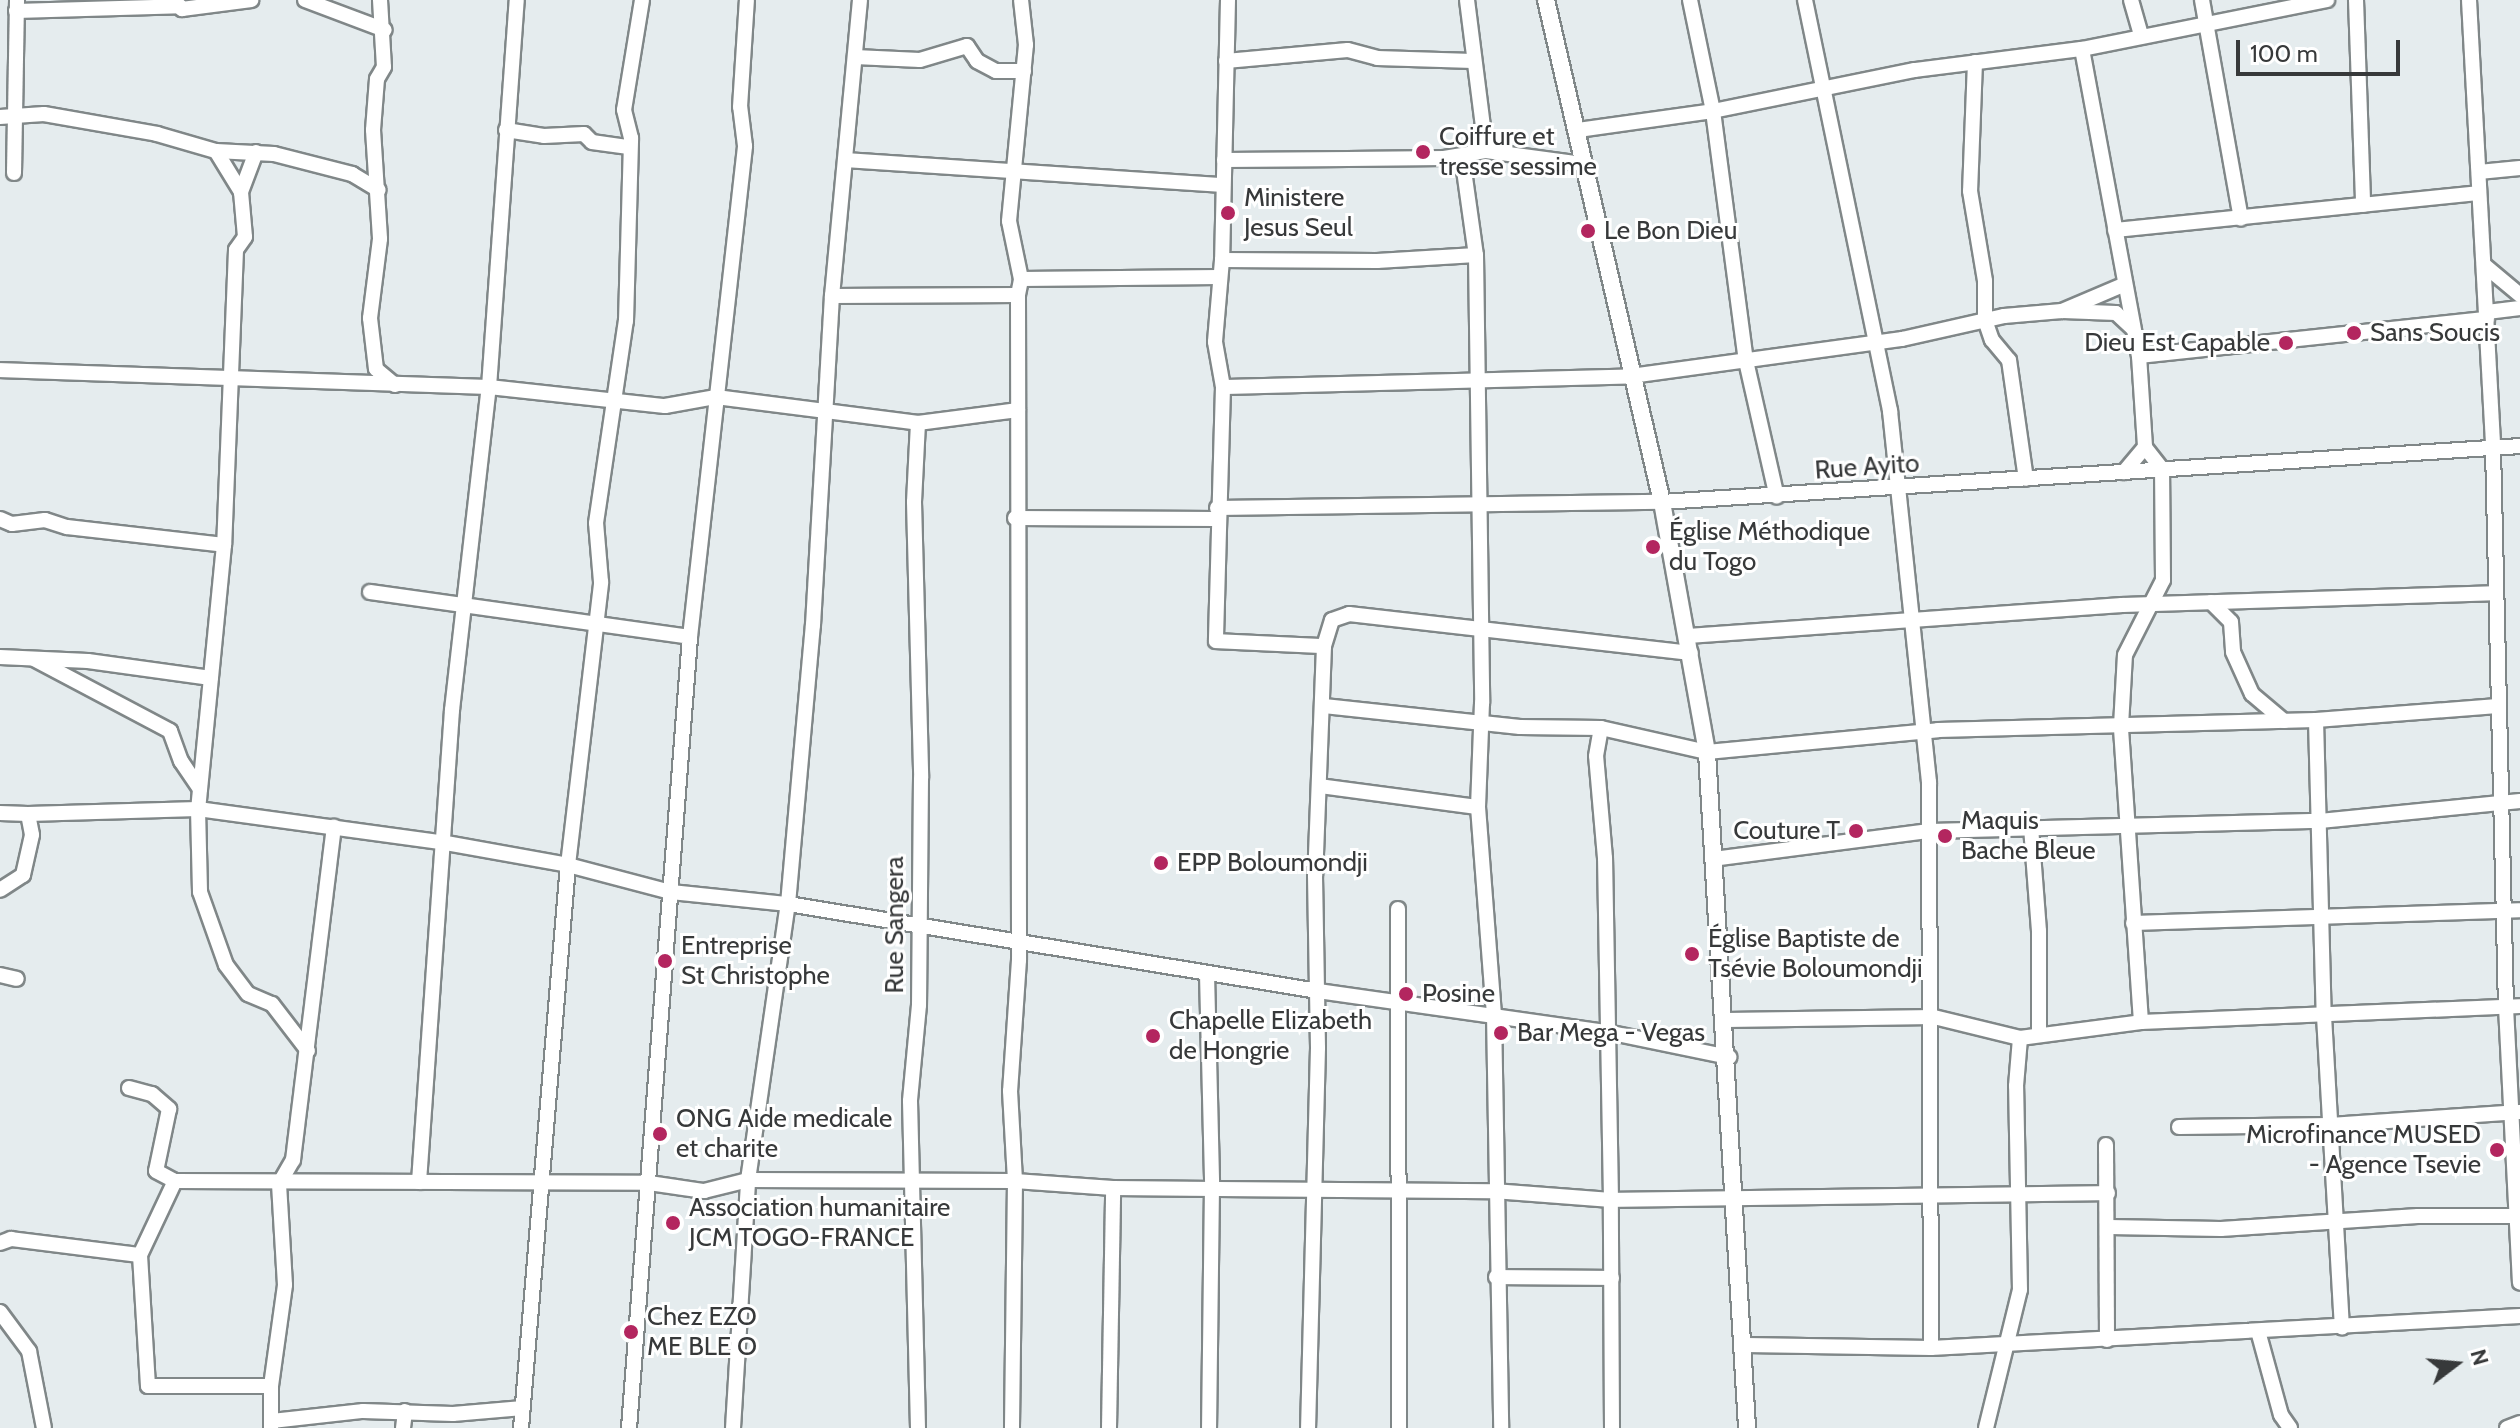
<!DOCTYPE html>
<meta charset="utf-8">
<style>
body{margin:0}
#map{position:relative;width:2520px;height:1428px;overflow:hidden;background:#e5ecee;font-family:Cabin,sans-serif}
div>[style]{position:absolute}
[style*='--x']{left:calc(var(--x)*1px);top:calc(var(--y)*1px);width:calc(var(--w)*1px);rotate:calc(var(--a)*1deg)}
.roads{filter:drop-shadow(2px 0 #808788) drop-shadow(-2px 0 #808788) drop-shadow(0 2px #808788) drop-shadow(0 -2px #808788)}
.minor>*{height:14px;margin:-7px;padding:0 7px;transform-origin:7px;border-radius:7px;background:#fff}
.tertiary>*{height:16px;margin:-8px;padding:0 8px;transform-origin:8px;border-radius:8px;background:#fff}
.dots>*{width:22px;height:22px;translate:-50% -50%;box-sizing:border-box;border:4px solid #fff;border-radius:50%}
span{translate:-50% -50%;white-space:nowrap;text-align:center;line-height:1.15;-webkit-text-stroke:6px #fff;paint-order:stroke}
.poi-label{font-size:26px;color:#37393a}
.left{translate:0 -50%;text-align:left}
.right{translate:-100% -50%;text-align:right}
.street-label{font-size:26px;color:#37393a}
.north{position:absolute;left:2416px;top:1324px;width:80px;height:80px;-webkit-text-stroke:6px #fff;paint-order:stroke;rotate:74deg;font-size:22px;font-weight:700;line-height:32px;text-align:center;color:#37393a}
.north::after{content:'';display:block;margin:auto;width:28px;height:36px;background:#37393a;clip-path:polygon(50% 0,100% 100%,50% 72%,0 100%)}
.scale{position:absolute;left:2236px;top:40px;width:164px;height:36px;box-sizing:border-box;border:4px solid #37393a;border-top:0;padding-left:10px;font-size:24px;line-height:28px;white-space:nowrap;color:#37393a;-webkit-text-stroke:6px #fff;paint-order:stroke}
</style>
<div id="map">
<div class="roads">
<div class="minor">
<i style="--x:305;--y:0;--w:85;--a:20.6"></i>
<i style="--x:380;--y:0;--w:67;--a:86.6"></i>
<i style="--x:384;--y:67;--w:14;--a:120"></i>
<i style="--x:377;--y:79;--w:51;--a:94.5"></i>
<i style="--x:373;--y:130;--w:109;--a:86.3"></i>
<i style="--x:380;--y:239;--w:80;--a:97.2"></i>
<i style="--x:370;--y:318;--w:51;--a:83.3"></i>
<i style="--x:376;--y:369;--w:25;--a:40"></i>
<i style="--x:1228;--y:0;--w:260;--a:91.3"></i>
<i style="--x:1222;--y:260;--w:82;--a:94.9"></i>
<i style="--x:1215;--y:342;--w:46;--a:79.9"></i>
<i style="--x:1223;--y:387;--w:254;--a:91.6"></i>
<i style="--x:1216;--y:641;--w:108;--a:2.7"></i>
<i style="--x:1324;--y:646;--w:230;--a:92.2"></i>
<i style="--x:1315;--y:876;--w:172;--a:89"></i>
<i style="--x:1318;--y:1048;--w:380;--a:91.5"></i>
<i style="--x:1467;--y:0;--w:152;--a:82.8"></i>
<i style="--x:1690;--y:0;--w:113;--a:78.3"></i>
<i style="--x:1713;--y:111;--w:252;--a:82.5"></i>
<i style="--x:1746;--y:361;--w:139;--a:77.2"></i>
<i style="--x:1805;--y:0;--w:420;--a:78.3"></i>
<i style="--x:1890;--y:411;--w:373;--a:84"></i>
<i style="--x:1929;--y:782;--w:566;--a:89.8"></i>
<i style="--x:1931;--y:1348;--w:590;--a:-3.11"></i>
<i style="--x:2131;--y:0;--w:37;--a:74"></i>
<i style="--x:2202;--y:0;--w:222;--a:79.9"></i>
<i style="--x:2356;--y:0;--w:205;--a:88"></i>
<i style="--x:2469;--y:0;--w:449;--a:86.9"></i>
<i style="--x:2493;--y:448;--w:559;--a:88.67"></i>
<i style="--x:2506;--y:1007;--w:276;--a:87.1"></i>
<i style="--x:175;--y:1;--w:11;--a:49"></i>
<i style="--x:182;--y:9;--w:70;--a:-7.4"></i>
<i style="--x:16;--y:11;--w:164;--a:-1.7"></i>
<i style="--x:2082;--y:49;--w:312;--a:79.5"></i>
<i style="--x:2139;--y:356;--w:91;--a:86.2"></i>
<i style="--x:2145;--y:447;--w:33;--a:130"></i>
<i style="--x:855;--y:57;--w:65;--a:2.6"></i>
<i style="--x:920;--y:60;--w:49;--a:-16.6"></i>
<i style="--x:967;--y:46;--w:18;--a:56"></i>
<i style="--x:977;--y:61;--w:21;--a:28"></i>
<i style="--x:996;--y:71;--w:28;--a:0"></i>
<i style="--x:1226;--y:61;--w:122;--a:-5.2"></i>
<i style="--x:1348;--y:50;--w:30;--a:15"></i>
<i style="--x:1377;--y:58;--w:96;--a:1.8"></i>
<i style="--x:1975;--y:62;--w:129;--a:92.2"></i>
<i style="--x:1970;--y:191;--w:91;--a:80.5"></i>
<i style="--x:1985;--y:281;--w:39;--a:90"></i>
<i style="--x:1985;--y:320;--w:21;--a:71"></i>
<i style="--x:1992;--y:340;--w:26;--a:50"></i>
<i style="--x:2009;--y:360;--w:120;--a:81.9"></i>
<i style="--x:0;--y:117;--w:44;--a:-3.9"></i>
<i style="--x:44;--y:114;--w:115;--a:10"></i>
<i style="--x:157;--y:134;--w:61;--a:16.1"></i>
<i style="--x:216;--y:151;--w:58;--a:3"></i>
<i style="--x:274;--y:154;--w:81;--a:14.4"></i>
<i style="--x:352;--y:174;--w:31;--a:31"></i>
<i style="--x:506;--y:130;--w:38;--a:9"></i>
<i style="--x:544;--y:136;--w:40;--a:-2.9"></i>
<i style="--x:584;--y:134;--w:11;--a:45"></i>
<i style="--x:592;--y:142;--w:37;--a:8"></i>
<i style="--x:1578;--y:130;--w:136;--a:-8"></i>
<i style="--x:1713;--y:111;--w:206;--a:-11.5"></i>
<i style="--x:1915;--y:70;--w:168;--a:-7.2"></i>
<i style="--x:2082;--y:49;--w:250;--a:-11.3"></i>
<i style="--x:216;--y:151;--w:48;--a:58.6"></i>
<i style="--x:256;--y:152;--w:43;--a:110.6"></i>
<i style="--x:241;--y:192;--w:45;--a:84.9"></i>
<i style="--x:245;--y:237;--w:16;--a:125"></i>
<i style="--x:236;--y:250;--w:295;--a:92.3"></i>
<i style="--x:224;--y:545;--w:265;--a:95.6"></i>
<i style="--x:198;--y:809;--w:250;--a:7.8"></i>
<i style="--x:446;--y:843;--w:124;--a:10.2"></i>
<i style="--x:568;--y:865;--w:106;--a:14.7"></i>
<i style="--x:671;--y:892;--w:118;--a:5.9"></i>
<i style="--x:788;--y:904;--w:537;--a:9.32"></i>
<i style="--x:1318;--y:991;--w:292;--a:8.1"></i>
<i style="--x:1607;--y:1032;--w:125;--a:11.6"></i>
<i style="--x:1462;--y:156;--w:100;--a:82"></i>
<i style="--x:1476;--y:255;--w:448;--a:89.2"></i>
<i style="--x:1482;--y:703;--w:104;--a:92.2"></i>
<i style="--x:1478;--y:807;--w:208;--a:85.6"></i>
<i style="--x:1494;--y:1014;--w:414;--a:89"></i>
<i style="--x:845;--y:160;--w:379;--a:3.8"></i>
<i style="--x:1224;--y:160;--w:220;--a:-0.5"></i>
<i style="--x:1444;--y:158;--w:43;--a:-9.5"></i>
<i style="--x:1486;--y:151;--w:99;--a:7.6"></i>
<i style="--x:2479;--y:172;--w:41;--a:-5.6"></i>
<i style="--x:14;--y:173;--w:173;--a:-89"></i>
<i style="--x:2115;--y:230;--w:365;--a:-5.8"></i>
<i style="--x:1222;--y:260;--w:155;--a:0.4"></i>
<i style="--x:1377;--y:261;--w:99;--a:-3.5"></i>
<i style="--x:2484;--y:265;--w:47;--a:39.8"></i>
<i style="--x:1021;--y:279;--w:198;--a:-0.6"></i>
<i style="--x:1018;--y:295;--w:16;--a:-79"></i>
<i style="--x:1021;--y:279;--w:59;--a:-101.7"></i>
<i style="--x:1009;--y:221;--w:177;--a:-84.5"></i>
<i style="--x:1026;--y:45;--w:45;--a:-96.3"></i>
<i style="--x:832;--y:296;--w:186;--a:-0.3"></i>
<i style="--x:1018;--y:295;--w:665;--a:89.91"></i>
<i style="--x:1019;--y:960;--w:131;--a:93.9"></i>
<i style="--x:1010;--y:1091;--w:90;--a:86.8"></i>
<i style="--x:1015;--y:1181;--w:247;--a:90.7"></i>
<i style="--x:2063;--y:311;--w:53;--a:2.2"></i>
<i style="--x:2116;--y:313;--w:22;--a:43"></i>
<i style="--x:2487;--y:312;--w:33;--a:-7"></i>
<i style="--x:2139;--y:356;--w:350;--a:-6.1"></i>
<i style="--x:0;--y:370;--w:489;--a:2"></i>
<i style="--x:489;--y:387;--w:177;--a:6.2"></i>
<i style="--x:665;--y:406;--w:52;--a:-10"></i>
<i style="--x:716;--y:397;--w:204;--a:7.3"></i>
<i style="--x:918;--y:423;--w:101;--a:-7.4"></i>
<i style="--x:1223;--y:387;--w:408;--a:-1.5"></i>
<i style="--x:1631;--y:376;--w:274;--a:-7.8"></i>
<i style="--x:1902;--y:339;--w:105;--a:-12.7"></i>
<i style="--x:2004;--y:316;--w:58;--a:-4.9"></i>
<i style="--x:2062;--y:311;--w:66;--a:-23.1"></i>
<i style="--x:918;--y:423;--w:79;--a:92.9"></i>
<i style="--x:914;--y:502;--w:276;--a:88.5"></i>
<i style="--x:921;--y:778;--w:227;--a:90.5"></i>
<i style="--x:919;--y:1005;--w:96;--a:95.4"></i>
<i style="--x:910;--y:1101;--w:327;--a:88.6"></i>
<i style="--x:1217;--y:508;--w:445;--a:-0.8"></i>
<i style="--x:1662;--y:502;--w:860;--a:-3.73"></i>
<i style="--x:1015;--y:518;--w:201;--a:0.3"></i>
<i style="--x:0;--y:519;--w:13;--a:23"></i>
<i style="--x:12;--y:524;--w:33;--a:-7"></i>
<i style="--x:45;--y:520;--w:23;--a:18"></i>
<i style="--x:67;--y:527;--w:158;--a:6.5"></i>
<i style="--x:370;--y:592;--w:323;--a:8"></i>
<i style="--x:2211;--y:602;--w:28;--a:45"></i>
<i style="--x:2231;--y:622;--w:30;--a:86"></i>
<i style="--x:2233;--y:652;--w:46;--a:65.7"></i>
<i style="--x:2252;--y:694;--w:42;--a:40.2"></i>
<i style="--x:1688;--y:636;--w:435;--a:-4.1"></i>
<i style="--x:2122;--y:605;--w:372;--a:-1.8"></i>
<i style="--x:1324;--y:646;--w:27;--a:-73"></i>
<i style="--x:1332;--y:620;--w:18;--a:-19"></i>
<i style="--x:1349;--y:614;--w:344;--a:6.5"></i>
<i style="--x:0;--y:657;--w:88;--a:2.6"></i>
<i style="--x:88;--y:661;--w:124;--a:7.9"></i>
<i style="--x:34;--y:659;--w:154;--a:27.9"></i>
<i style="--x:170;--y:731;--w:32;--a:70"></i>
<i style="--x:181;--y:761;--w:34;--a:56"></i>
<i style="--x:1324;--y:706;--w:197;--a:6.1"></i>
<i style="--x:1520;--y:727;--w:81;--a:0.7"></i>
<i style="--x:1601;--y:728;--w:109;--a:12.8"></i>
<i style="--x:1707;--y:752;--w:232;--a:-5.4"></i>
<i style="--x:1938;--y:730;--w:378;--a:-1.5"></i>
<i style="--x:2316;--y:720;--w:182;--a:-4.4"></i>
<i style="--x:2316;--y:720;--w:296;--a:88.5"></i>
<i style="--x:2324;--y:1016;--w:312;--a:86.7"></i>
<i style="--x:1320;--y:786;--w:159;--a:7.6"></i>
<i style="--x:0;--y:813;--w:28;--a:2"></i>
<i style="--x:28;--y:814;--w:21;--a:79"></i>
<i style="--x:32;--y:835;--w:41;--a:102.7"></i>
<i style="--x:23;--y:875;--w:27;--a:147"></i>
<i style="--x:28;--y:814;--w:170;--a:-1.7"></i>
<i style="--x:198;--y:809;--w:83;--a:88.6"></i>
<i style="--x:200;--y:892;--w:77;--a:70.4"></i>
<i style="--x:226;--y:965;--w:36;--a:53"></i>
<i style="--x:248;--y:994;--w:26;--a:23"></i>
<i style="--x:272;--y:1004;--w:59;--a:52.5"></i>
<i style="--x:2031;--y:827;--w:104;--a:85.6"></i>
<i style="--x:2039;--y:931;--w:103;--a:90"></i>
<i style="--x:1713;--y:859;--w:219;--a:-7.4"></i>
<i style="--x:1930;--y:831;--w:390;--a:-1.5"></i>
<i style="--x:2320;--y:821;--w:201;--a:-5.7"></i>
<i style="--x:1398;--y:909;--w:519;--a:89.89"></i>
<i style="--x:2133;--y:923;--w:387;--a:-1.9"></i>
<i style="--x:1207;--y:974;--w:212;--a:88.6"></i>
<i style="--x:1212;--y:1186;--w:242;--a:90.7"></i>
<i style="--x:0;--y:975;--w:17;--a:13"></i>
<i style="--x:1726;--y:1020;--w:208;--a:-0.8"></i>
<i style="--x:1934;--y:1017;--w:89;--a:13.7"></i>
<i style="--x:2020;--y:1038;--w:122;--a:-7.5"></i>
<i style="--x:2141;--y:1022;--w:379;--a:-2.4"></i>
<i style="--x:2141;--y:1022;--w:297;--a:-93.9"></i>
<i style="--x:2121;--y:726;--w:71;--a:-86.8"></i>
<i style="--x:2125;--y:655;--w:84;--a:-63.1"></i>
<i style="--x:2163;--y:580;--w:111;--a:-90.5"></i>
<i style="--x:2162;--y:469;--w:28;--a:-128"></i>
<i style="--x:129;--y:1088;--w:24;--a:15"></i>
<i style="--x:152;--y:1094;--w:23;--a:41"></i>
<i style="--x:169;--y:1109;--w:63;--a:101.8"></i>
<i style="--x:156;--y:1171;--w:21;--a:28"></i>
<i style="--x:2179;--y:1127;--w:151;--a:-0.8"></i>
<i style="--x:2330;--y:1125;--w:190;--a:-3.9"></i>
<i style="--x:2106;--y:1145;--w:195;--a:89.7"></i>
<i style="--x:419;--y:1182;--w:473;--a:-86"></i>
<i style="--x:452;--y:710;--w:325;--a:-83.5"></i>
<i style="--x:489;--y:387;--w:388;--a:-85.9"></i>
<i style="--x:2109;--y:1227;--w:112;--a:1"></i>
<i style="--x:2221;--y:1229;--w:197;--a:-3.8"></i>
<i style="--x:2418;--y:1216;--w:102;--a:0"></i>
<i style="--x:0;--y:1243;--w:12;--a:-20"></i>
<i style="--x:11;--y:1239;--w:130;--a:7.1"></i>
<i style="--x:1496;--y:1277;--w:116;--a:0.5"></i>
<i style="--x:0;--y:1312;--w:49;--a:53.4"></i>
<i style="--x:29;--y:1351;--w:78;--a:79"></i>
<i style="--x:2258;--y:1331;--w:87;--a:74.7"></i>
<i style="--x:2281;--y:1415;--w:16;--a:55"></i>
<i style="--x:1746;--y:1345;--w:185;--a:0.9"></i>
<i style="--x:271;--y:1386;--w:123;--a:180"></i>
<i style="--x:148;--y:1386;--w:131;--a:-93.5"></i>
<i style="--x:140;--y:1255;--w:82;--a:-64.7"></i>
<i style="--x:175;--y:1181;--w:474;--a:0.2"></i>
<i style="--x:649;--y:1183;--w:56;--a:8.3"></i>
<i style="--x:704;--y:1191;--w:45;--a:-14"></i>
<i style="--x:748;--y:1180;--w:267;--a:0.2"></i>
<i style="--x:1015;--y:1181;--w:98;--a:4.1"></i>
<i style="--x:1113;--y:1188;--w:381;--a:0.5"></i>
<i style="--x:1494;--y:1191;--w:117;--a:4.4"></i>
<i style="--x:1611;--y:1200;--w:342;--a:-91"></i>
<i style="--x:1605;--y:858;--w:102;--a:-95"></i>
<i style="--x:1596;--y:756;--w:28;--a:-80"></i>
<i style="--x:272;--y:1421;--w:92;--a:-6.3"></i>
<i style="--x:363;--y:1411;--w:90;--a:1.9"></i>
<i style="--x:453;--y:1414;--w:70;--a:-4.9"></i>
<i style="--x:271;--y:1428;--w:42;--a:-90"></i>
<i style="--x:271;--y:1386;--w:102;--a:-82.1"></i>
<i style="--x:285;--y:1285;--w:101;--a:-93.4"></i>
<i style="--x:279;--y:1184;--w:28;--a:-60"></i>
<i style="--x:293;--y:1160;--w:336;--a:-83"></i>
<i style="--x:403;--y:1428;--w:17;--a:-83"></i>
<i style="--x:521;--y:1428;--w:565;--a:-85.23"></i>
<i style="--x:568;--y:865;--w:285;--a:-83.3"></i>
<i style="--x:601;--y:582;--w:59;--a:-94.8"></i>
<i style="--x:596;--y:523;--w:204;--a:-81.6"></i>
<i style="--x:626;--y:321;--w:183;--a:-88.4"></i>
<i style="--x:631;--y:138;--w:29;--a:-104"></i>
<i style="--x:624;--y:110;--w:111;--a:-80.7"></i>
<i style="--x:629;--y:1428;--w:793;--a:-85.59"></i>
<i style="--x:690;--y:637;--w:494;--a:-83.6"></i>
<i style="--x:745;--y:146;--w:39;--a:-97"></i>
<i style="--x:740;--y:107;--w:107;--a:-86.3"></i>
<i style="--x:733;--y:1428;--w:248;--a:-86.5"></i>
<i style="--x:748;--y:1180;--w:279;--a:-81.8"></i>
<i style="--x:788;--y:904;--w:280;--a:-84.9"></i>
<i style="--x:813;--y:625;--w:330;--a:-86.7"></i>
<i style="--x:832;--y:296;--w:297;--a:-84.6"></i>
<i style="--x:1109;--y:1428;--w:240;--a:-89"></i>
<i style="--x:1612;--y:1428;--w:228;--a:-90.3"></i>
<i style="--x:1611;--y:1200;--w:497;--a:-0.8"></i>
<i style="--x:1986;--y:1428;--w:142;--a:-76.2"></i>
<i style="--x:2020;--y:1290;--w:204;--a:-91.1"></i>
<i style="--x:2016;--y:1086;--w:48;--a:-85.2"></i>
<i style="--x:2507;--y:1428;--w:14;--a:-21"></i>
</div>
<div class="tertiary">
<i style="--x:1546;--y:0;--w:515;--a:76.99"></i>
<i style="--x:1662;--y:502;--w:254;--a:79.8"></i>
<i style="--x:1707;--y:752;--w:677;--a:86.61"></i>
</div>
</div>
<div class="dots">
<i style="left:1423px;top:152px;background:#b3265f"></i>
<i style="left:1228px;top:213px;background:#b3265f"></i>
<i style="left:1588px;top:231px;background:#b3265f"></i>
<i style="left:2354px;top:333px;background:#b3265f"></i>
<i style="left:2286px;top:343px;background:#b3265f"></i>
<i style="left:1653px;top:547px;background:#b3265f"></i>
<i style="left:1856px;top:831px;background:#b3265f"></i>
<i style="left:1945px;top:836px;background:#b3265f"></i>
<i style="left:1161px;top:863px;background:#b3265f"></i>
<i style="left:1692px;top:954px;background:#b3265f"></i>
<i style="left:665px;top:961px;background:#b3265f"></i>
<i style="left:1406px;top:994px;background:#b3265f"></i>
<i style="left:1501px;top:1033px;background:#b3265f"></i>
<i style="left:1153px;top:1036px;background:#b3265f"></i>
<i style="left:660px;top:1134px;background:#b3265f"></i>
<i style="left:2497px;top:1150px;background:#b3265f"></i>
<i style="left:673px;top:1223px;background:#b3265f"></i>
<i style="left:631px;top:1332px;background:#b3265f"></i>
</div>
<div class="poi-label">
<span class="left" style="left:1439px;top:152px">Coiffure et<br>tresse sessime</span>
<span class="left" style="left:1244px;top:213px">Ministere<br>Jesus Seul</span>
<span class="left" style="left:1604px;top:231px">Le Bon Dieu</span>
<span class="left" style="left:2370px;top:333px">Sans Soucis</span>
<span class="right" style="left:2270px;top:343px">Dieu Est Capable</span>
<span class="left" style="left:1669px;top:547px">Église Méthodique<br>du Togo</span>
<span class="left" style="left:1961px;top:836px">Maquis<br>Bache Bleue</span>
<span class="right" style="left:1840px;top:831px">Couture T</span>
<span class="left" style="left:1177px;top:863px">EPP Boloumondji</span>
<span class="left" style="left:1708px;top:954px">Église Baptiste de<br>Tsévie Boloumondji</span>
<span class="left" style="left:681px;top:961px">Entreprise<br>St Christophe</span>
<span class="left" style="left:1422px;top:994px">Posine</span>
<span class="left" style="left:1169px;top:1036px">Chapelle Elizabeth<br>de Hongrie</span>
<span class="left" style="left:1517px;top:1033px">Bar Mega - Vegas</span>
<span class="left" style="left:676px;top:1134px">ONG Aide medicale<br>et charite</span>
<span class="right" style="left:2481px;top:1150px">Microfinance MUSED<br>- Agence Tsevie</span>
<span class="left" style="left:689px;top:1223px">Association humanitaire<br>JCM TOGO-FRANCE</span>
<span class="left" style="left:647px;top:1332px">Chez EZO<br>ME BLE O</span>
</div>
<div class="street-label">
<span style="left:1867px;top:467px;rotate:-4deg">Rue Ayito</span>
<span style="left:895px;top:925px;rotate:-90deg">Rue Sangera</span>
</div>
<div class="north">N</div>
<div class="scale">100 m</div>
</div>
